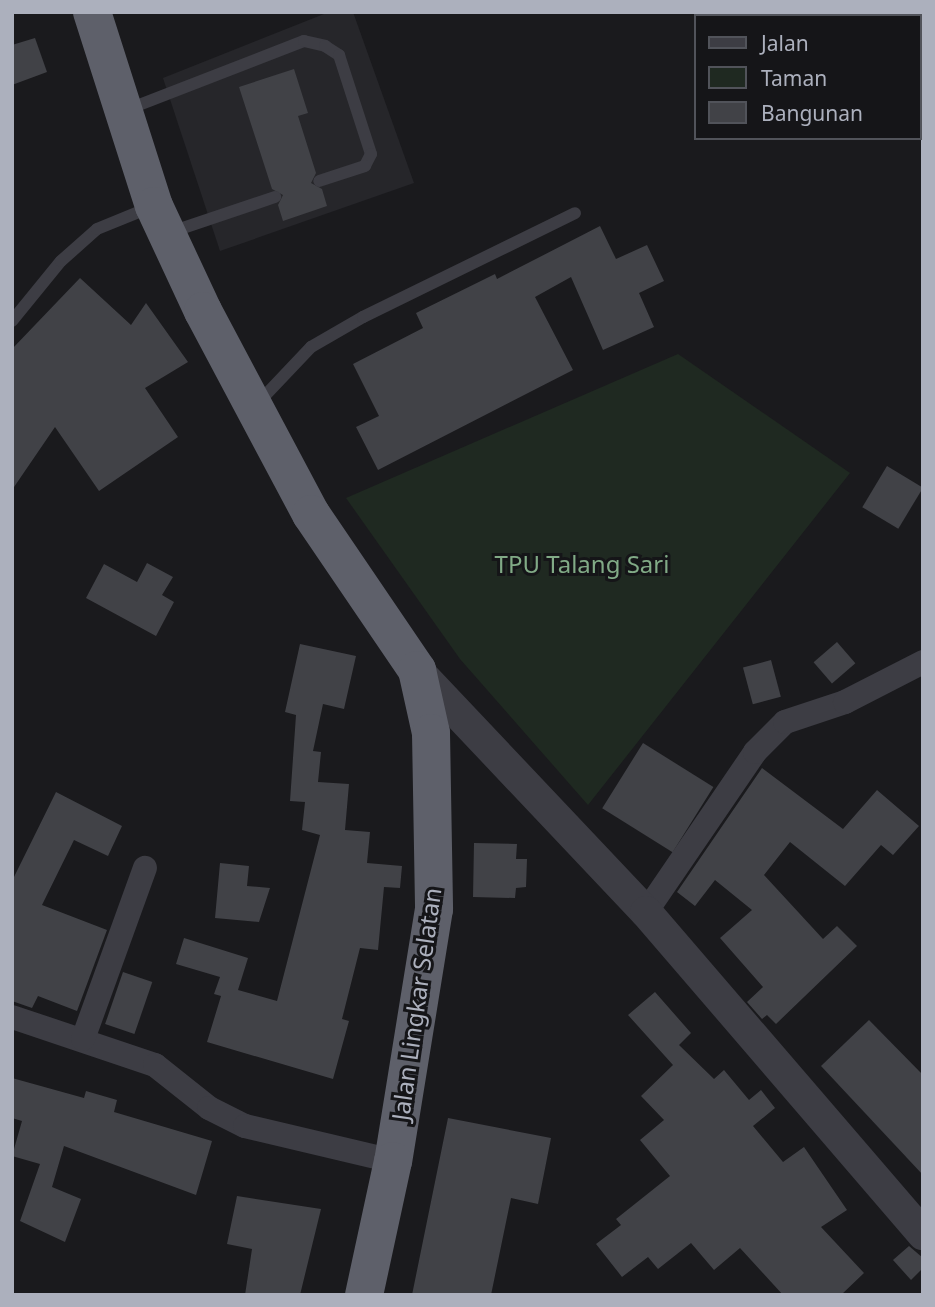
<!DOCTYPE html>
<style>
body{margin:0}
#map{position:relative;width:935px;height:1307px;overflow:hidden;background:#1a1a1d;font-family:"Noto Sans",sans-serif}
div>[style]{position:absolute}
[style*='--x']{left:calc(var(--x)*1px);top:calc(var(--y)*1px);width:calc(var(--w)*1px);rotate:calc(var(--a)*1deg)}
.built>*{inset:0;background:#26262a}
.green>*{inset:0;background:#1f2921}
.building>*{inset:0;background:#414247;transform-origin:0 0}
.service>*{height:12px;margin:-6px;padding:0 6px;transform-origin:6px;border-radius:6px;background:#3d3d44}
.minor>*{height:24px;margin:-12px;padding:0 12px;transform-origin:12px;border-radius:12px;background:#3d3d44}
.tertiary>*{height:32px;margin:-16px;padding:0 16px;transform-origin:16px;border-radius:16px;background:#3d3d44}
.trunk>*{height:38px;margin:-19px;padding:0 19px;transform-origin:19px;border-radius:19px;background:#5e606a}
span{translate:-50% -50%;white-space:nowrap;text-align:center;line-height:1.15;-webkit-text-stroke:6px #151518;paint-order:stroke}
.park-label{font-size:24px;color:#81aa86}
.street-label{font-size:24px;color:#acb0bd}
.frame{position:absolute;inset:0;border:14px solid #acb0bd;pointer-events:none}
.legend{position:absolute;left:694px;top:14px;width:228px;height:126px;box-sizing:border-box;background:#151518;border:2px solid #51535a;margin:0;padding:9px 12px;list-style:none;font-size:21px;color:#acb0bd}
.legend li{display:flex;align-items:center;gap:14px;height:35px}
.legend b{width:35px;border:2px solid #51535a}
</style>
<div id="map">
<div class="built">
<i style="clip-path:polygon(329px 12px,353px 12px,414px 183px,220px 251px,163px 78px)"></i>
</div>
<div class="green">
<i style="clip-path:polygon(678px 354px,850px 473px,588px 805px,460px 659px,346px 498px)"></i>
</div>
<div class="building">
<i style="clip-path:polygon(35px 38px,47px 72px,12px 85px,12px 45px)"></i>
<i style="clip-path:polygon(294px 69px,308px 113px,298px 116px,316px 173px,311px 183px,322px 189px,327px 206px,283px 221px,278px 205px,283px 195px,272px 189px,239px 87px)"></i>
<i style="clip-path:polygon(600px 226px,616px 259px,647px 245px,664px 281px,639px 293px,654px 327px,603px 350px,571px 277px,535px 297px,573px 370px,378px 470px,356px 427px,379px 416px,353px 364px,423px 328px,416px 313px,495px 274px,497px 279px)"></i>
<i style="clip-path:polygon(80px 278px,131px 325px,146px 303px,188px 362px,145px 388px,178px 437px,99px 491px,55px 427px,12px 490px,12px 349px)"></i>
<i style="left:887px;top:466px;width:42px;height:48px;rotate:31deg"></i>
<i style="clip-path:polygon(147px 563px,173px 577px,162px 595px,174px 602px,156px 636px,86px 598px,104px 564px,137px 582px)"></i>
<i style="left:837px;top:642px;width:28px;height:31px;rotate:49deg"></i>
<i style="clip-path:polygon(300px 644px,356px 656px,344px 709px,323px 704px,313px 751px,321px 752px,318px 782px,349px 784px,345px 830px,370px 832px,367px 863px,402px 866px,400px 888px,384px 887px,378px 950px,360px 948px,342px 1019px,349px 1021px,333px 1079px,207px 1042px,221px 996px,214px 994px,220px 977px,176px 964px,184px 938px,248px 958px,238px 990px,277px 1001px,320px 835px,302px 830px,305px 802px,290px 801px,296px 715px,285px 712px)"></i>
<i style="left:771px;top:660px;width:38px;height:29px;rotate:75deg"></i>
<i style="left:643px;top:743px;width:83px;height:77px;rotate:32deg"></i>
<i style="clip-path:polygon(762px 768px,843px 829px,877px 790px,919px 826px,893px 855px,881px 845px,845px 886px,790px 842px,764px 875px,823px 939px,837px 926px,857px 946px,776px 1024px,767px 1015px,762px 1019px,747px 1002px,763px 987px,720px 938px,752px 910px,715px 880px,695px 906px,677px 892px)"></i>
<i style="clip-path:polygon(56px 792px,122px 826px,108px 856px,74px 840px,42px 905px,107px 930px,77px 1011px,38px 996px,32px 1008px,12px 1001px,12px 881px)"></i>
<i style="clip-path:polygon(474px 843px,517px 844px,516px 859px,527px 859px,526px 887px,516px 888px,515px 898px,473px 897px)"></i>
<i style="clip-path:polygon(220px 863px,249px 866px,247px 886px,270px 888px,259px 922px,215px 918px)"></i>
<i style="left:123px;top:972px;width:31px;height:55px;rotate:19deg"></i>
<i style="clip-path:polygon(655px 992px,691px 1033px,679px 1045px,714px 1079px,724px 1070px,749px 1100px,761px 1090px,775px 1108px,753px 1126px,783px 1162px,804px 1147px,847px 1210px,821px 1227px,864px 1273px,841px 1295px,783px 1295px,740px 1248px,714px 1270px,691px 1243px,658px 1269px,648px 1257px,622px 1277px,596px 1244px,621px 1225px,616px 1219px,670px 1176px,640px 1140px,664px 1120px,641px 1096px,673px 1065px,628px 1015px)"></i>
<i style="clip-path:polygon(869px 1020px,923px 1075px,923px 1175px,821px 1066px)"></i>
<i style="clip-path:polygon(12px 1078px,84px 1098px,86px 1091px,117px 1100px,114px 1112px,212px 1141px,196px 1195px,64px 1146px,52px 1187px,81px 1199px,65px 1242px,20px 1221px,40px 1164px,12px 1156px,22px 1121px,12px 1118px)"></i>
<i style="clip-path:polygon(448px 1118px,551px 1138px,538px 1204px,511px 1198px,491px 1295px,412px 1295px)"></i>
<i style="clip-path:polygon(237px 1196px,321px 1209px,300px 1295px,245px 1295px,252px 1249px,227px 1244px)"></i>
<i style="clip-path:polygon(909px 1246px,923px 1258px,923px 1268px,911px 1280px,893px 1260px)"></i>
</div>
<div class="service">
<i style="--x:126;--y:110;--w:191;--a:-21.2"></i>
<i style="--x:304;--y:41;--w:22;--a:13"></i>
<i style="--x:325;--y:46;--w:17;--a:33"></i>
<i style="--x:339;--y:55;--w:104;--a:72.1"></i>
<i style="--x:371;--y:154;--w:13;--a:117"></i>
<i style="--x:365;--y:166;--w:48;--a:161.9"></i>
<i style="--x:171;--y:232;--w:110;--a:-18.6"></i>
<i style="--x:12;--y:321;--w:77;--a:-50.8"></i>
<i style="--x:61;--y:261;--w:48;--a:-41.6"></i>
<i style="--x:97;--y:229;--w:58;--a:-22.2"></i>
<i style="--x:258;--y:403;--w:77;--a:-46.6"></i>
<i style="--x:311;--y:347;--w:60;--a:-30"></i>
<i style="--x:363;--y:317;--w:236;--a:-26.1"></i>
</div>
<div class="minor">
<i style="--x:646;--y:912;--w:194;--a:-55.7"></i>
<i style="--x:755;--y:752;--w:42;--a:-45"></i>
<i style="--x:785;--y:722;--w:63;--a:-18.4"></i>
<i style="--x:845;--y:702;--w:88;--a:-27.1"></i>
<i style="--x:12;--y:1017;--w:151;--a:18.6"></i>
<i style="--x:155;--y:1065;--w:69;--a:38.5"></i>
<i style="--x:209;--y:1108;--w:40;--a:26.6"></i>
<i style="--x:245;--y:1126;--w:152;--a:13.3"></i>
<i style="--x:83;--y:1039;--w:182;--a:-70.1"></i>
</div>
<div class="tertiary">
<i style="--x:417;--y:670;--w:333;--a:46.6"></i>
<i style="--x:646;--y:912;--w:425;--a:49.3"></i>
</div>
<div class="trunk">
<i style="--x:92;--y:12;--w:204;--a:72.3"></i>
<i style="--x:154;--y:206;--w:116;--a:65"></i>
<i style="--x:203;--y:311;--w:230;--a:62"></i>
<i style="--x:311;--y:514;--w:189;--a:55.8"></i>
<i style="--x:417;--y:670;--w:65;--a:77.5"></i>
<i style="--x:431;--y:733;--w:176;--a:89"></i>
<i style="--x:434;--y:909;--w:255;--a:99.2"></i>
<i style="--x:393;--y:1161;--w:137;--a:102.2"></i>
</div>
<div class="park-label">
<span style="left:582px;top:564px">TPU Talang Sari</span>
</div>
<div class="street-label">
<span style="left:416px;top:1004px;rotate:-82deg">Jalan Lingkar Selatan</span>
</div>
<div class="frame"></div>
<ul class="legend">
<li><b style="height:9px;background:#3d3d44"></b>Jalan</li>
<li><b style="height:19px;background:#1f2921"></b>Taman</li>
<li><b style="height:19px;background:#414247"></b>Bangunan</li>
</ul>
</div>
